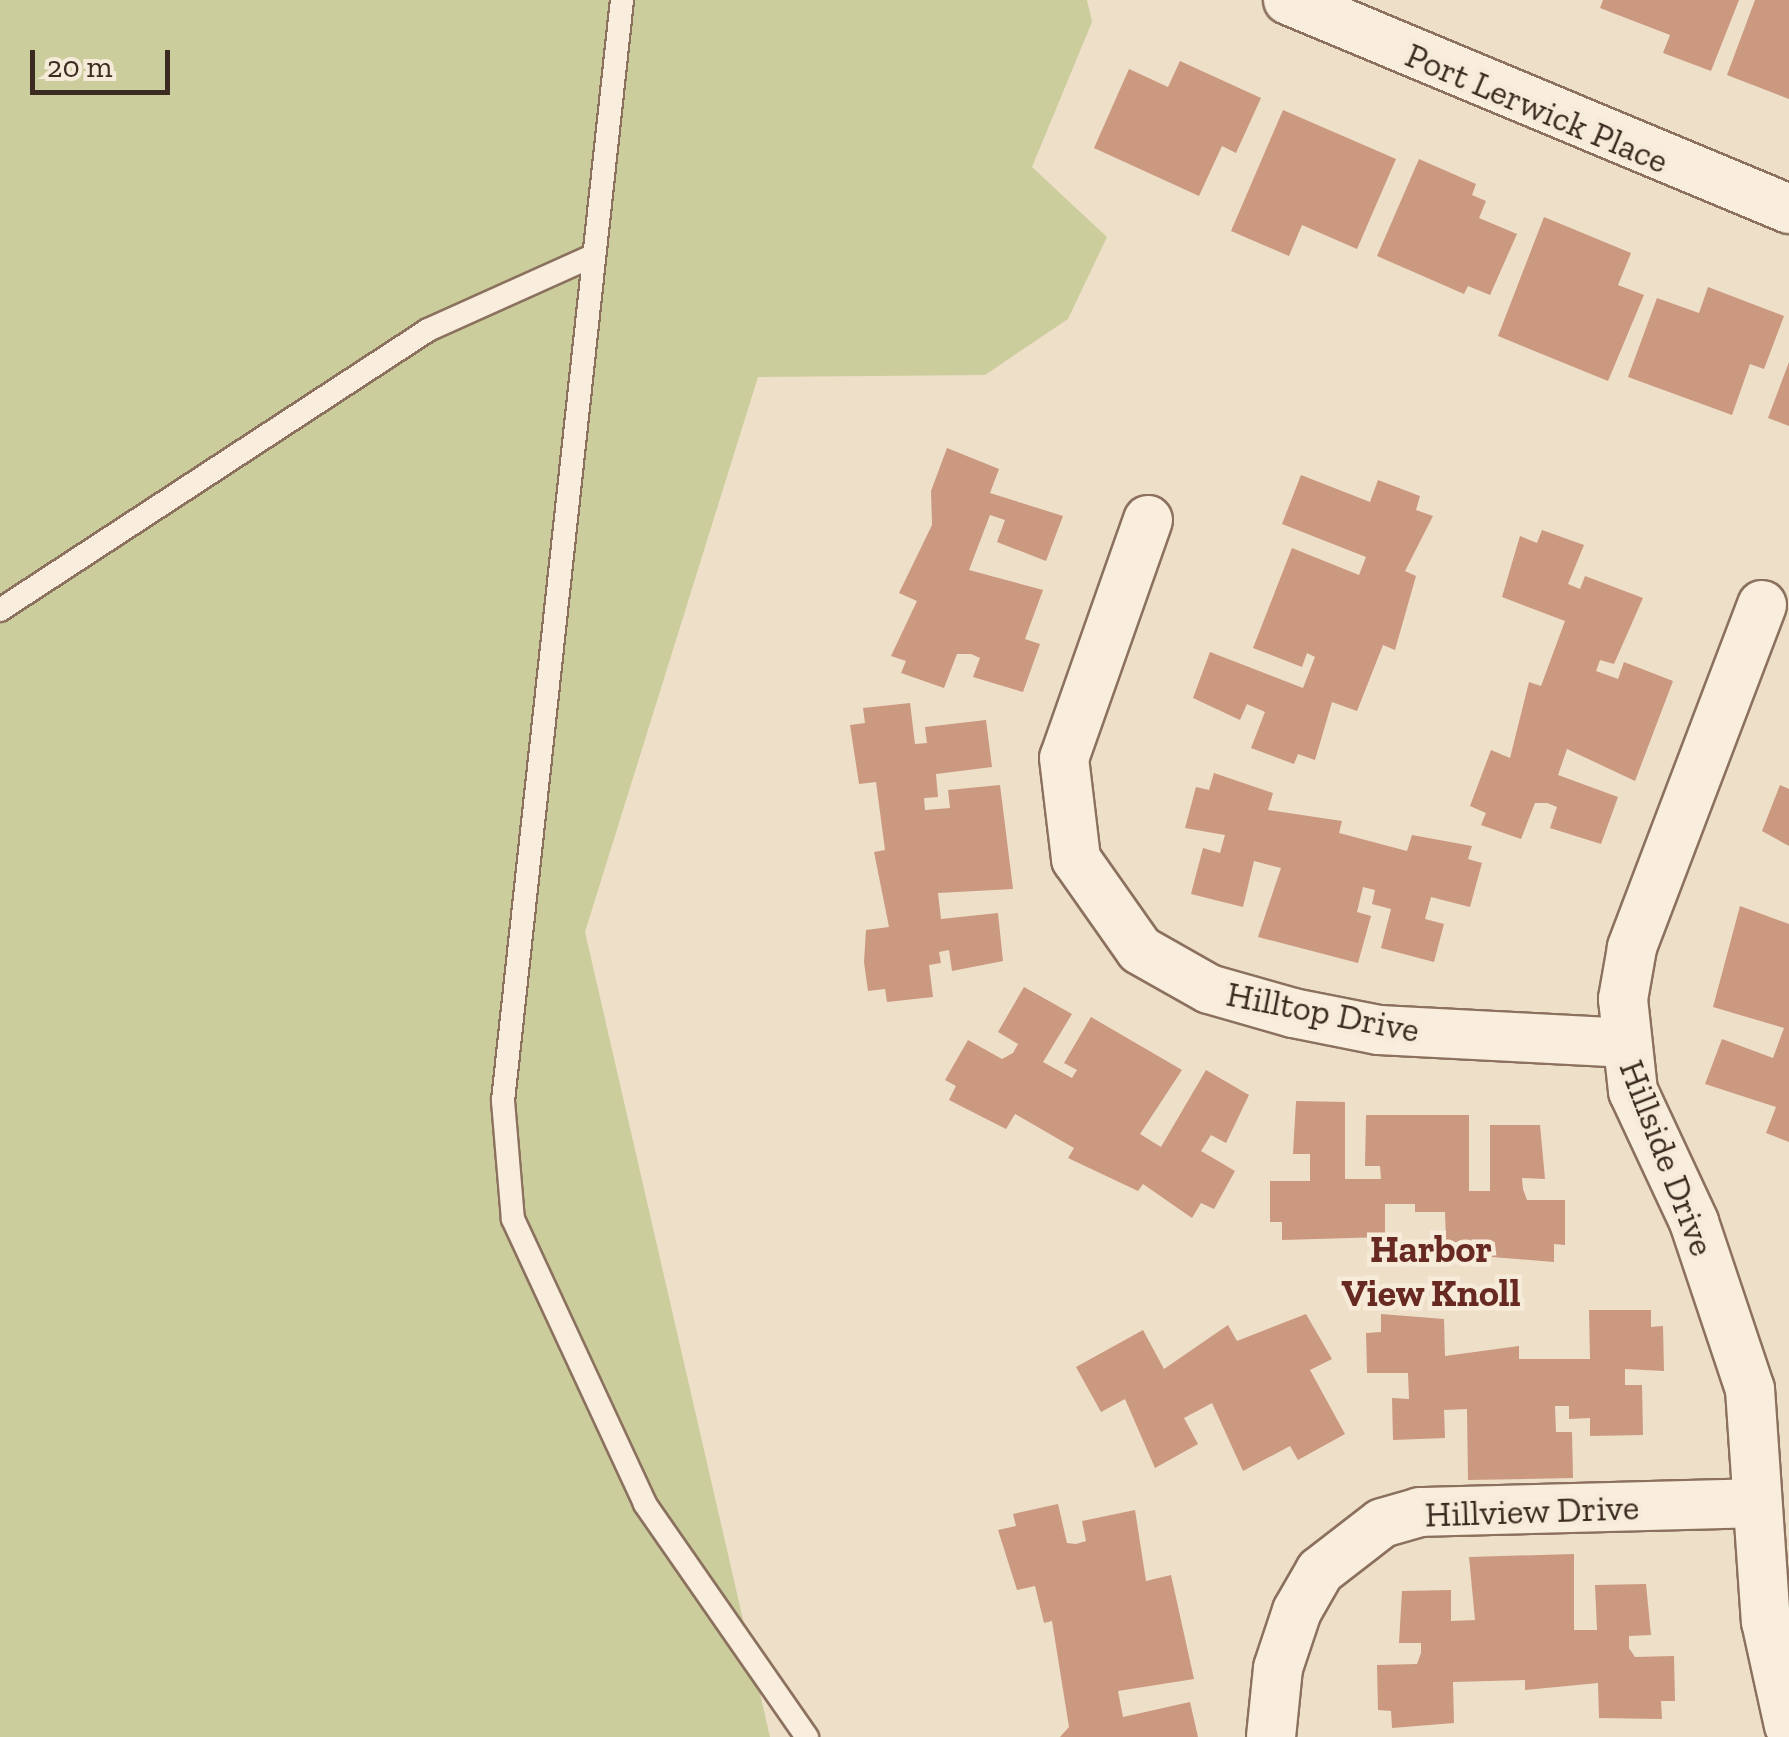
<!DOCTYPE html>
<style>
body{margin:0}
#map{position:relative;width:1789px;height:1737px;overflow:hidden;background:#eedfc9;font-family:"Zilla Slab",serif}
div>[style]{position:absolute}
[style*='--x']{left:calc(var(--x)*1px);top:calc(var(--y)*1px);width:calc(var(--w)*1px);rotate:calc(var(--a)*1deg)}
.green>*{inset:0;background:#cccd9d}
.building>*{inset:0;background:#cb9880}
.roads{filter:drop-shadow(2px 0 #8b715e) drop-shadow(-2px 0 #8b715e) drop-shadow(0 2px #8b715e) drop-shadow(0 -2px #8b715e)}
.lane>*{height:22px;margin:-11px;padding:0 11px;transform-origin:11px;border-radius:11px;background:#f9eedd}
.street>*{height:48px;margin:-24px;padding:0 24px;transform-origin:24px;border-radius:24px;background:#f9eedd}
span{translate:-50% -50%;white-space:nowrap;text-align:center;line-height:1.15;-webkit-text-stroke:9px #f6ead9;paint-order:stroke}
.street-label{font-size:35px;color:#3c2b21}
.neighbourhood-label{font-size:38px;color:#672921;font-weight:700}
.scale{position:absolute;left:30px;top:50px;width:140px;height:45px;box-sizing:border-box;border:5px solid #3c2b21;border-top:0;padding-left:12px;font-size:30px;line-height:35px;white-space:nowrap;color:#3c2b21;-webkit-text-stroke:8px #f6ead9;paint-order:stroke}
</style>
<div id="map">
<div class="green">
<i style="clip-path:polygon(0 0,1087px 0,1092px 22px,1032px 167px,1107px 237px,1068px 319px,985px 375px,758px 377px,585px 932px,770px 1737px,0 1737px)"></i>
</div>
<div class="building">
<i style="clip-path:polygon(1603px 0,1739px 0,1711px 71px,1663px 53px,1670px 35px,1600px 8px)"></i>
<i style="clip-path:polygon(1755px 0,1789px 0,1789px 99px,1727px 75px)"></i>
<i style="clip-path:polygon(1180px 61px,1261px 98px,1236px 153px,1222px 146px,1199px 196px,1094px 148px,1129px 69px,1168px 87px)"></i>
<i style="clip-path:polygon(1283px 110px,1396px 159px,1357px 249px,1302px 225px,1289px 256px,1231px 231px)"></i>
<i style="clip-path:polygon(1419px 159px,1476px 184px,1472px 195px,1486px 201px,1479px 218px,1517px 234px,1490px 295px,1468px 286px,1464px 294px,1377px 256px)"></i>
<i style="clip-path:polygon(1544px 217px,1631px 253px,1618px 285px,1644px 295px,1608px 381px,1498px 336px)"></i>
<i style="clip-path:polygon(1708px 287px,1784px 316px,1764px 369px,1750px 364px,1732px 415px,1628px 377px,1657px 298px,1699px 313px)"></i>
<i style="clip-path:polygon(1789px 362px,1789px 426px,1768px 418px)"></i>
<i style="clip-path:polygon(947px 448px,999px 469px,990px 493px,1063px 516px,1046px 561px,997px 542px,1005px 520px,990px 515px,969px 570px,1043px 590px,1025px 639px,1040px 644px,1023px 692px,973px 677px,980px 658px,971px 654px,957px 654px,944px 688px,901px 673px,906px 661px,891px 656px,917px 601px,899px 593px,932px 525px,931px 491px)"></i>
<i style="clip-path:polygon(1301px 475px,1370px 502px,1378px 480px,1420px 496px,1416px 510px,1433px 516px,1405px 571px,1416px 576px,1395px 650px,1383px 645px,1357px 711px,1332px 702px,1315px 760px,1298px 754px,1294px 764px,1251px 748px,1265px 712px,1247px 704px,1240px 720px,1193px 698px,1210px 652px,1303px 688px,1315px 657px,1307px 653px,1302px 667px,1253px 648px,1292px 548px,1359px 575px,1366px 557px,1282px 524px)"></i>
<i style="clip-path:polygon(1542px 530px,1584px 545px,1568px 584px,1580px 589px,1585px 576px,1643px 598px,1614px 664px,1600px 660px,1596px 671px,1618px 679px,1624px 662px,1673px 681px,1635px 781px,1567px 749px,1558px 775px,1618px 797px,1601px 844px,1550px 828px,1557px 807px,1547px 803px,1535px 803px,1521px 839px,1481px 825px,1486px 813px,1470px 806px,1491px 750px,1510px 758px,1529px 682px,1541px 686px,1565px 621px,1502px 597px,1520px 536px,1537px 543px)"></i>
<i style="clip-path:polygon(910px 703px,915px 744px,927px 743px,925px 727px,986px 720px,992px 767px,936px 774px,938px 797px,924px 798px,925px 810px,950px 808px,948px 790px,1000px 785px,1013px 889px,938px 893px,941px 919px,998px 913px,1003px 961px,952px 971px,949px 950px,939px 952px,941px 963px,929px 965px,933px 997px,887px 1002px,885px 989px,868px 991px,864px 962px,866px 930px,889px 927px,874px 852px,885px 850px,876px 782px,859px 784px,850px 725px,865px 723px,863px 708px)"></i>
<i style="clip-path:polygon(1214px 773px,1273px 793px,1268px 810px,1342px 821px,1339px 833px,1407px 851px,1412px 835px,1472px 846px,1468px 859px,1482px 863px,1470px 907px,1431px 897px,1425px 919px,1444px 924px,1434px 962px,1381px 948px,1391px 909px,1372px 904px,1375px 890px,1363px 887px,1357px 912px,1371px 916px,1358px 963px,1258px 937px,1281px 868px,1254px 861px,1243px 907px,1191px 894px,1203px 848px,1220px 853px,1225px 835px,1185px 828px,1196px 787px,1209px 790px)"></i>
<i style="clip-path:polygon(1780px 785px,1789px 789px,1789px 846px,1762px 831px)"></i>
<i style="clip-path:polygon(1740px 906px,1789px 924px,1789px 1142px,1766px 1133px,1776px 1107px,1705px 1084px,1722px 1039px,1773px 1058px,1784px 1028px,1713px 1007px)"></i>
<i style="clip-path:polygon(1024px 987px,1072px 1014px,1043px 1062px,1072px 1078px,1077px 1070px,1064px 1063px,1091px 1017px,1182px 1070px,1140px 1134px,1161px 1147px,1206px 1070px,1249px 1095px,1226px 1143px,1211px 1135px,1201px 1151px,1235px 1171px,1214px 1209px,1201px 1203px,1192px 1218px,1143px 1184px,1138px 1191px,1068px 1158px,1074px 1148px,1015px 1114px,1006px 1129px,949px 1100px,956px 1086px,945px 1080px,968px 1040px,1002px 1059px,1013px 1053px,1018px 1044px,998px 1032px)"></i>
<i style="clip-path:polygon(1296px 1101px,1345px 1102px,1345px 1179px,1381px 1179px,1380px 1166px,1365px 1166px,1366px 1115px,1469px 1115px,1469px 1191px,1490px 1191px,1490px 1125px,1540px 1125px,1545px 1179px,1522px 1178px,1523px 1189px,1527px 1200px,1565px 1200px,1565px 1245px,1554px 1244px,1554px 1262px,1492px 1257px,1491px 1243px,1446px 1242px,1445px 1212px,1415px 1212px,1415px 1204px,1385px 1204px,1385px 1237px,1282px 1240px,1282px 1222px,1270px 1222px,1270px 1181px,1310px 1181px,1310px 1154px,1293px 1154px)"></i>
<i style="clip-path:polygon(1589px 1310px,1651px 1310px,1651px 1327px,1663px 1326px,1664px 1371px,1625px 1369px,1625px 1385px,1642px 1385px,1643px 1435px,1590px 1436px,1590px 1418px,1569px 1419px,1569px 1406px,1555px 1406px,1556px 1432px,1572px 1432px,1573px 1478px,1468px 1480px,1467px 1409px,1444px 1410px,1445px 1438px,1393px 1440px,1392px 1398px,1409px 1399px,1408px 1373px,1367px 1373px,1366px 1333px,1381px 1332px,1381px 1314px,1444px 1319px,1445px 1356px,1519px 1346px,1519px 1359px,1590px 1359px)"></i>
<i style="clip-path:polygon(1306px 1314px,1332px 1359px,1310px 1370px,1345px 1434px,1298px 1460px,1290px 1446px,1243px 1471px,1212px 1403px,1184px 1418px,1198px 1444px,1155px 1468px,1125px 1399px,1101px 1412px,1076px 1367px,1143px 1330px,1164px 1369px,1228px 1325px,1237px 1341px)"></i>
<i style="clip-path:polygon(1058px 1504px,1067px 1543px,1076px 1544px,1086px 1541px,1082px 1521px,1135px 1510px,1146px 1581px,1171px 1575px,1194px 1679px,1118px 1691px,1123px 1717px,1190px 1702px,1198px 1737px,1060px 1737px,1069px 1727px,1052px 1621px,1044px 1623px,1035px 1586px,1017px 1590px,998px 1530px,1016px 1526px,1013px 1514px)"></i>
<i style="clip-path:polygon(1574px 1554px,1574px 1630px,1597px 1630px,1595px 1585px,1646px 1584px,1651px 1635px,1629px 1636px,1629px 1648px,1635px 1657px,1674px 1656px,1675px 1701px,1661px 1701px,1662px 1719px,1599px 1718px,1598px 1683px,1525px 1690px,1525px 1680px,1453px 1682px,1454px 1723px,1392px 1728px,1391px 1711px,1378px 1710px,1377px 1665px,1417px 1664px,1421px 1653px,1421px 1643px,1399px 1643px,1402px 1591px,1451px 1590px,1451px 1621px,1475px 1620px,1469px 1557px)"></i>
</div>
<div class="roads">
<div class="lane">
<i style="--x:622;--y:0;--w:1107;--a:96.17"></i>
<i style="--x:503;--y:1101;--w:118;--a:85.2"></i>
<i style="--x:513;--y:1219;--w:314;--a:65.1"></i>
<i style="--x:645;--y:1504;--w:284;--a:55.2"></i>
<i style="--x:0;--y:610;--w:511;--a:-33.19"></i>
<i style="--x:428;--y:330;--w:181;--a:-24.2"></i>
</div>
<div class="street">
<i style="--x:1288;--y:0;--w:543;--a:22.64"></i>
<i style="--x:1148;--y:520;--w:252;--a:109.4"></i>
<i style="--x:1064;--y:758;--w:102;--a:83.2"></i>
<i style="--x:1076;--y:859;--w:111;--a:54.9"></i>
<i style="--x:1140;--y:950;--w:79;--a:29.5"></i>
<i style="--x:1209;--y:989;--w:87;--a:15.9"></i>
<i style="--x:1293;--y:1013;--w:88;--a:11.2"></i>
<i style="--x:1379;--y:1030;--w:245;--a:3"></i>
<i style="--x:1762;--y:605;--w:367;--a:110.8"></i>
<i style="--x:1632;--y:948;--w:52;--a:100"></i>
<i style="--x:1623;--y:999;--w:93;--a:83.8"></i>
<i style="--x:1633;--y:1091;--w:145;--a:65"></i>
<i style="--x:1694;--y:1222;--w:176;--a:71.5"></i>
<i style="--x:1750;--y:1389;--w:233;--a:86.1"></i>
<i style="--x:1766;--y:1621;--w:107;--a:77.6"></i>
<i style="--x:1271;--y:1737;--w:69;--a:-84.2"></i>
<i style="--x:1278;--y:1668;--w:60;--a:-71.6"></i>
<i style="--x:1297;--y:1611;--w:46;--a:-60.1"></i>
<i style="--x:1320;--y:1571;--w:78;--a:-37.7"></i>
<i style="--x:1382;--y:1523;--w:40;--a:-16"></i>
<i style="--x:1420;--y:1512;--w:337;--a:-1.5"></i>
</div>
</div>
<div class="street-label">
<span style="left:1537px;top:108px;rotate:23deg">Port Lerwick Place</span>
<span style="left:1323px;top:1012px;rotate:11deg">Hilltop Drive</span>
<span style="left:1667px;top:1158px;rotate:69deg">Hillside Drive</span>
<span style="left:1532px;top:1511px;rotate:-2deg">Hillview Drive</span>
</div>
<div class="neighbourhood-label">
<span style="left:1431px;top:1272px">Harbor<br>View Knoll</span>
</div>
<div class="scale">20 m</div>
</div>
